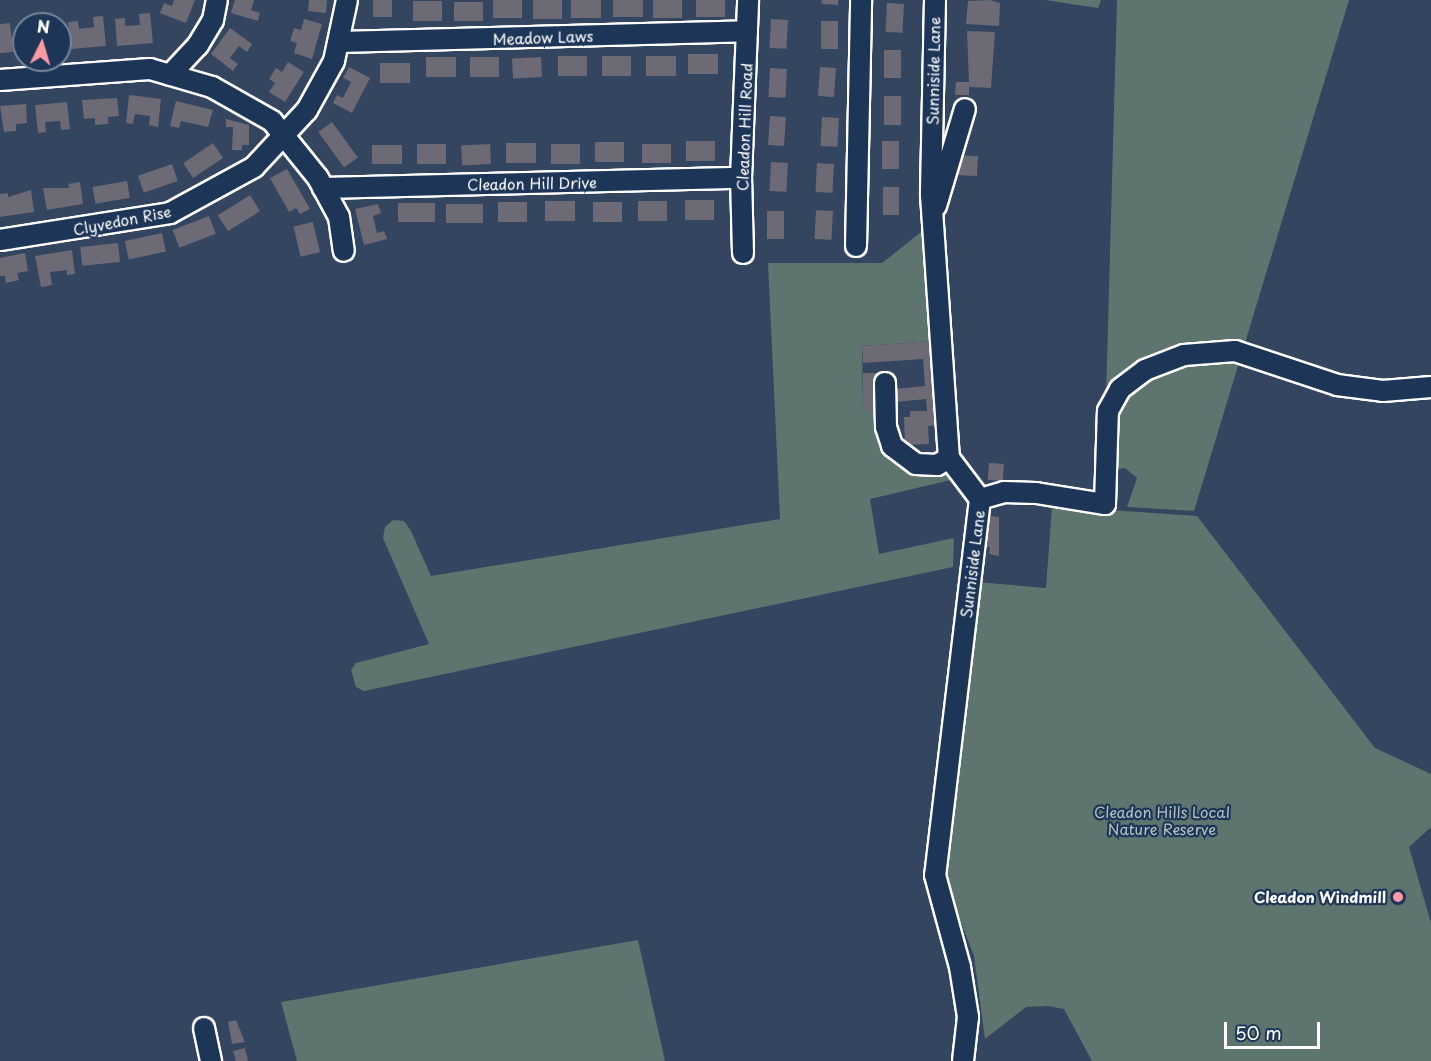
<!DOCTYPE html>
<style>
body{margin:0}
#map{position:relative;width:1431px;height:1061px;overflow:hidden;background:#344560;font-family:"Playpen Sans",sans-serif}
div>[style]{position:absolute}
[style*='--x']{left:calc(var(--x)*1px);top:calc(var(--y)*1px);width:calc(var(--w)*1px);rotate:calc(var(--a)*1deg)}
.green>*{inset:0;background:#5d746f}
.building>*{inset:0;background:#6b6a75;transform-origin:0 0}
.round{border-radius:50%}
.roads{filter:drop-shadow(2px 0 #fff) drop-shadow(-2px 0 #fff) drop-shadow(0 2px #fff) drop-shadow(0 -2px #fff)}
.minor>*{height:20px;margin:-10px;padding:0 10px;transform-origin:10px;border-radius:10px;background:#1d3557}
.dots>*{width:16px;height:16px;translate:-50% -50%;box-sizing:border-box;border:3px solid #1d3557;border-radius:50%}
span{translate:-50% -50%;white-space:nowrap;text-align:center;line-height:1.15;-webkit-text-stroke:4.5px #1d3557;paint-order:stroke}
.street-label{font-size:15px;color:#fff}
.park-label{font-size:15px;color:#b6c0be}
.poi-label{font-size:15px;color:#fff;font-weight:700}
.right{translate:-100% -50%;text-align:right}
.north{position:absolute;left:12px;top:12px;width:60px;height:60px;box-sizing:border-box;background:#1d3557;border:2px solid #77869a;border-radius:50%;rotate:5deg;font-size:16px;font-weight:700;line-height:24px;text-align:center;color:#fff}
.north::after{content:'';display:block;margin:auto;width:21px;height:27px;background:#ff9aa2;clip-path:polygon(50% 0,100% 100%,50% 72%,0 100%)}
.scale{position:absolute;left:1224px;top:1022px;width:96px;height:27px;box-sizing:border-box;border:3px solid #fff;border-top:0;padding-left:8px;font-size:18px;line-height:21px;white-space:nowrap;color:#fff;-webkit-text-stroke:4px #1d3557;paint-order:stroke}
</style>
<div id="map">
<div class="green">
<i style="clip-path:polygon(1045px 0,1101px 0,1098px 8px)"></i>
<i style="clip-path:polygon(1117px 0,1349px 0,1194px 511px,1127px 507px,1137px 478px,1125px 468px,1104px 471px)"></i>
<i style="clip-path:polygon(925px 229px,934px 341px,862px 346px,863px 410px,876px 411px,879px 447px,890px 461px,909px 471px,948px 470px,951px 480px,870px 499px,879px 554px,954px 538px,953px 567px,364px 691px,356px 687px,351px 670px,356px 663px,429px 644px,383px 538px,385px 527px,393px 520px,404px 521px,411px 531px,431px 576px,780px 519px,768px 263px,882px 263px)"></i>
<i style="clip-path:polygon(1052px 506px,1197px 516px,1375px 748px,1431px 774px,1431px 827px,1409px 847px,1431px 923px,1431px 1061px,1092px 1061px,1064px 1009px,1048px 1006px,1026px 1007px,985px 1039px,974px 956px,950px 893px,944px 842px,977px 582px,1046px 588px)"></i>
<i style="clip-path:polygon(638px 940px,665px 1061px,297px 1061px,281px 1002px)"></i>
</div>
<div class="building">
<i style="clip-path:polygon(174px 0,195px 0,186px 23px,160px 13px,164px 3px,172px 6px)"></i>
<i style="clip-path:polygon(235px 0,254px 0,251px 10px,260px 13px,258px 21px,231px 13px)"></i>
<i style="clip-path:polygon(309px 0,327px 0,326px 13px,308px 11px)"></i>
<i style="left:373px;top:0;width:19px;height:17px"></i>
<i style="left:493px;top:0;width:29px;height:18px"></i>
<i style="left:533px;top:0;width:29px;height:19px"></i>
<i style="left:571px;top:0;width:30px;height:18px"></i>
<i style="left:613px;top:0;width:30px;height:17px"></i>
<i style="left:653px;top:0;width:29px;height:18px"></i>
<i style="left:696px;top:0;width:29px;height:17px"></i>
<i style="clip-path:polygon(822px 0,838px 0,838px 5px,821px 4px)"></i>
<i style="clip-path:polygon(990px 0,1000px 3px,999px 26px,966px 24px,968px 1px)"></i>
<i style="left:413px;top:1px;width:29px;height:20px"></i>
<i style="left:454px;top:2px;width:29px;height:19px"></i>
<i style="left:887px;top:3px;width:17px;height:29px;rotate:3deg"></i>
<i style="clip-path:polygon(150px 13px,153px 43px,117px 46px,115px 19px,125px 18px,125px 26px,140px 25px,139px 14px)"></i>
<i style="clip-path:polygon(103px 16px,106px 46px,71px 49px,68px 22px,78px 21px,79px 29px,94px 27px,93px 17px)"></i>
<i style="clip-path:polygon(304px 19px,322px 24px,312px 59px,294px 53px,297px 43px,290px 41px,294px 28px,301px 30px)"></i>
<i style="left:771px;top:19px;width:17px;height:29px;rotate:3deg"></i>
<i style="left:821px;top:21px;width:17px;height:28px"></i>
<i style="clip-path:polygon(10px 23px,13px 52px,0 53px,0 24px)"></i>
<i style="clip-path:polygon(230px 28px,252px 44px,247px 52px,239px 46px,230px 58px,238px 64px,233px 71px,211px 54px)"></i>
<i style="clip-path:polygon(967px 31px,995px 32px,991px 88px,969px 87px,969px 95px,955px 95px,956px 82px,969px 82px)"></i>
<i style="left:884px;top:50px;width:17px;height:28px"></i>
<i style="left:718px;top:54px;width:20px;height:30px;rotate:90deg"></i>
<i style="left:558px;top:56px;width:29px;height:20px"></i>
<i style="left:602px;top:56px;width:29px;height:20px"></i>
<i style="left:646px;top:56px;width:30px;height:20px"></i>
<i style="left:456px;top:57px;width:20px;height:30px;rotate:90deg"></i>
<i style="left:499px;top:57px;width:20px;height:29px;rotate:90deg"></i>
<i style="left:541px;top:57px;width:20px;height:29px;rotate:87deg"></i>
<i style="clip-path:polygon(288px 62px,304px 72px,285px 102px,269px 92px,275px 83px,269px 79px,276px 68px,282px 72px)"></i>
<i style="left:380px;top:63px;width:30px;height:20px"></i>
<i style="clip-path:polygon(349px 67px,370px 78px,352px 113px,333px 103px,337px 95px,343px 98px,351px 82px,343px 78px)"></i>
<i style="left:820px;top:67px;width:16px;height:29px;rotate:4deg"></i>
<i style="left:770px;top:68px;width:17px;height:29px;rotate:3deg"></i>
<i style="clip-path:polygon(129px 95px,161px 99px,158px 127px,149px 125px,150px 116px,135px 114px,133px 124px,126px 123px)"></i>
<i style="left:884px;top:96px;width:17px;height:29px"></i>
<i style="clip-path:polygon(117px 98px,119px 116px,108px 117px,108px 124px,95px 125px,95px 118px,84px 119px,82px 100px)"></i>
<i style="clip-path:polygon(176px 101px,213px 110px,208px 127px,181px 121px,179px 128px,170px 126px)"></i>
<i style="clip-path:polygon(67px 102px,70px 129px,61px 130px,60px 121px,45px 122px,46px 132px,38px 133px,35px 105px)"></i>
<i style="clip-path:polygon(26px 104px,27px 123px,16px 124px,16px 131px,4px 132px,0 106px)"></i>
<i style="left:770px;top:116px;width:16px;height:29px;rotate:4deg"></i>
<i style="left:822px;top:117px;width:17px;height:29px;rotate:3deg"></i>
<i style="clip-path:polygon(226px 119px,249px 125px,249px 145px,242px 145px,242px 150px,232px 150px,233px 127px,226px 127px)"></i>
<i style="left:332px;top:122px;width:44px;height:17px;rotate:54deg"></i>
<i style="left:686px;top:141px;width:29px;height:20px"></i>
<i style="left:882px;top:141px;width:17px;height:28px"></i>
<i style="left:595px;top:142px;width:29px;height:20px"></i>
<i style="left:213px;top:143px;width:18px;height:36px;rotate:56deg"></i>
<i style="left:536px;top:143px;width:20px;height:30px;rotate:90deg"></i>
<i style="left:417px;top:144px;width:29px;height:20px"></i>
<i style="left:490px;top:144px;width:20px;height:29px;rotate:87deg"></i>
<i style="left:551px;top:144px;width:29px;height:20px"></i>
<i style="left:642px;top:144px;width:29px;height:19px"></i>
<i style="left:372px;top:145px;width:30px;height:19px"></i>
<i style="left:956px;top:155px;width:22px;height:20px;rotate:3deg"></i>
<i style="left:771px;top:162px;width:17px;height:29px;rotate:3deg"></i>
<i style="left:817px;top:163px;width:17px;height:29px;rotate:3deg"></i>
<i style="left:172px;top:164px;width:18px;height:36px;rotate:71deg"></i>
<i style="clip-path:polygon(287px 169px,310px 209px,300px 214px,296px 208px,289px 212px,270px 178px)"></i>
<i style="left:127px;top:181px;width:17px;height:35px;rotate:80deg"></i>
<i style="clip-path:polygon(80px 182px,83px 204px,47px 210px,43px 188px,69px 188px,68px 184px)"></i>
<i style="left:883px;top:187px;width:16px;height:28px"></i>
<i style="clip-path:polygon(31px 190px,34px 212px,0 217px,0 194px,8px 193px,8px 197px)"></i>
<i style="left:250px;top:195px;width:19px;height:38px;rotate:58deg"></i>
<i style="left:714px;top:200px;width:20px;height:29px;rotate:90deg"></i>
<i style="left:575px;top:201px;width:20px;height:30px;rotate:90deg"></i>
<i style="left:667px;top:201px;width:20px;height:29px;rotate:90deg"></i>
<i style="left:498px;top:202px;width:29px;height:20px"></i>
<i style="left:593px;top:202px;width:29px;height:20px"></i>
<i style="left:435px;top:203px;width:19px;height:37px;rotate:90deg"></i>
<i style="clip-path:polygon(378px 204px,381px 213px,373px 216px,377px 233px,384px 231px,387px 239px,364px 245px,355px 209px)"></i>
<i style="left:483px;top:204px;width:19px;height:37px;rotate:90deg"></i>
<i style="left:816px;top:210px;width:17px;height:29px;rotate:3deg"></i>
<i style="left:767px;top:211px;width:17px;height:28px"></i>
<i style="left:209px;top:216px;width:19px;height:39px;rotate:69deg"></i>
<i style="left:313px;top:222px;width:31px;height:20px;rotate:77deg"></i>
<i style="left:162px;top:233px;width:19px;height:38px;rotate:78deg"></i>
<i style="left:118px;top:243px;width:19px;height:38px;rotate:84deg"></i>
<i style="clip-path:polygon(72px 250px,75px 274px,67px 275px,67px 270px,50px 272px,52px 285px,41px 287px,35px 256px)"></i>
<i style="clip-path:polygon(25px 253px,28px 271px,17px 273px,19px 280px,6px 283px,5px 276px,0 276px,0 258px)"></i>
<i style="clip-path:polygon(934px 341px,940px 425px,928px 426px,929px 444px,905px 445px,904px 417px,910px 417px,910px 411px,927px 411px,926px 399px,895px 402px,894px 389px,925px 386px,923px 359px,863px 363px,862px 346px)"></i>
<i style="left:863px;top:373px;width:13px;height:38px"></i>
<i style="left:989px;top:463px;width:15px;height:17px;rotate:4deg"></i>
<i style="clip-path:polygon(984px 515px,999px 517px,999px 556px,989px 554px,990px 547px,981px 546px)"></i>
<i class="round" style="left:1389px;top:888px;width:18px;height:18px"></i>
<i style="clip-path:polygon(236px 1020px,245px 1042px,232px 1044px,228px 1022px)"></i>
<i style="clip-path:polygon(245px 1048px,248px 1061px,236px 1061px,233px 1051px)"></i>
</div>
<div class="roads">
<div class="minor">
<i style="--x:935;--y:0;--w:195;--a:91.2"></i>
<i style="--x:931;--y:195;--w:264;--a:86.1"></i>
<i style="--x:949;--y:458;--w:51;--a:52.9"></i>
<i style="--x:980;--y:499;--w:379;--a:96.8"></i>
<i style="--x:935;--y:875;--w:95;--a:74.8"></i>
<i style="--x:960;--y:967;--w:51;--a:80.9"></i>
<i style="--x:968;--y:1017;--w:44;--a:96.5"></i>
<i style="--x:340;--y:42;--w:407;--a:-1.5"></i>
<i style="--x:170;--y:75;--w:41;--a:-47"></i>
<i style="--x:198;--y:45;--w:29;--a:-59"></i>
<i style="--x:213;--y:20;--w:20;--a:-79"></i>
<i style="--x:0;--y:80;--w:150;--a:-4.2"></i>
<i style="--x:150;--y:69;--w:65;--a:16.2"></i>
<i style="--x:212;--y:87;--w:69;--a:29.5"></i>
<i style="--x:272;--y:121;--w:73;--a:51.1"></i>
<i style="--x:318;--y:178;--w:44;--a:61.7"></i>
<i style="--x:339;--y:217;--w:34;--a:82"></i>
<i style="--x:323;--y:188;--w:418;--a:-1.4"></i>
<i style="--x:936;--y:206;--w:101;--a:-73.4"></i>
<i style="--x:0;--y:240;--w:172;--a:-9"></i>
<i style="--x:170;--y:213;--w:96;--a:-28.7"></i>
<i style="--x:254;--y:167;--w:78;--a:-47.1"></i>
<i style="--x:307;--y:110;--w:56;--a:-61.1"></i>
<i style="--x:334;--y:61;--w:62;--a:-78"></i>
<i style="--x:856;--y:246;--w:246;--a:-88.8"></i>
<i style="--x:743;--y:253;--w:75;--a:-91.5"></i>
<i style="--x:741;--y:178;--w:178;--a:-87.7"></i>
<i style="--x:885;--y:383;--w:44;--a:88.7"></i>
<i style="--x:886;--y:427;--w:20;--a:72"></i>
<i style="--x:892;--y:446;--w:30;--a:37"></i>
<i style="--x:916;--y:464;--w:21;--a:3"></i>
<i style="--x:937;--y:465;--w:14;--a:-30"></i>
<i style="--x:980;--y:499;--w:25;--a:-16"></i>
<i style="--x:1004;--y:492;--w:32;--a:2"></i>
<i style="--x:1036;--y:493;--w:70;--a:9.1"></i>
<i style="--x:1105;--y:504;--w:93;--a:-88.2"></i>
<i style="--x:1108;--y:411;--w:25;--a:-61"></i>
<i style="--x:1120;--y:389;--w:31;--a:-37"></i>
<i style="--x:1145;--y:370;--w:42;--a:-21"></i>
<i style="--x:1184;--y:355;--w:51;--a:-4.5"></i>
<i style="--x:1235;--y:351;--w:108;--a:18.4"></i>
<i style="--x:1337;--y:385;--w:46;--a:7.4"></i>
<i style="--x:1383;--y:391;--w:48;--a:-4.8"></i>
<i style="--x:204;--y:1028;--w:34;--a:78"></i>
</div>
</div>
<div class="dots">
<i style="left:1398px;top:897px;background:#ff9aa2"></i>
</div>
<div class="street-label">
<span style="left:543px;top:37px;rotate:-2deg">Meadow Laws</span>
<span style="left:933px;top:71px;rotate:-89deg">Sunniside Lane</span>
<span style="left:744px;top:127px;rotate:-88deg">Cleadon Hill Road</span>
<span style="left:532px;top:183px;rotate:-1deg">Cleadon Hill Drive</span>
<span style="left:122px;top:220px;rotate:-11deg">Clyvedon Rise</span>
<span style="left:972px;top:564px;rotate:-83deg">Sunniside Lane</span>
</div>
<div class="park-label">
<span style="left:1162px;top:820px">Cleadon Hills Local<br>Nature Reserve</span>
</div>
<div class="poi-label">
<span class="right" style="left:1386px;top:897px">Cleadon Windmill</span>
</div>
<div class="north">N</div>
<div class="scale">50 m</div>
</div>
